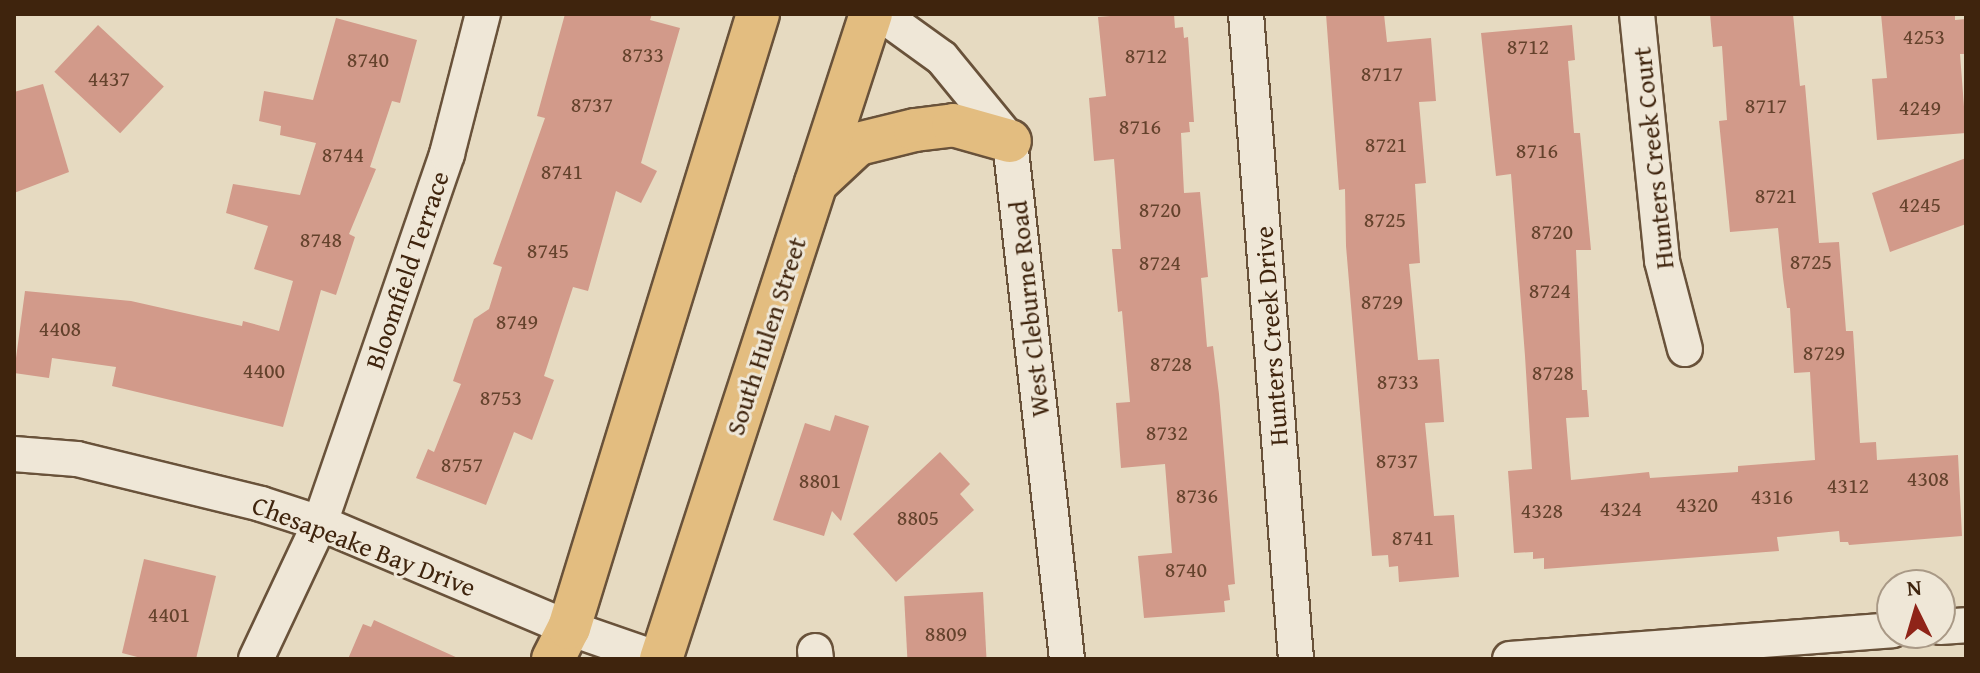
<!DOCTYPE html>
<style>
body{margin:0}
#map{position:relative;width:1980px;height:673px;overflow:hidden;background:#e6dac1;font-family:"Gentium Book Plus",serif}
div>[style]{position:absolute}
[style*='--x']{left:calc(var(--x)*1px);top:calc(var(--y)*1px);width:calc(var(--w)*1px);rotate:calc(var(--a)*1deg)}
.building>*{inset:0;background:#d29a8a;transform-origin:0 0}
.roads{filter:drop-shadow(2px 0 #69523a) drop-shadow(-2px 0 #69523a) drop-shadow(0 2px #69523a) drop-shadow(0 -2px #69523a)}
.minor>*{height:34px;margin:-17px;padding:0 17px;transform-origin:17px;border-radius:17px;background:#efe7d7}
.major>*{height:42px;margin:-21px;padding:0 21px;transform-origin:21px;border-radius:21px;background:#e3bd80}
span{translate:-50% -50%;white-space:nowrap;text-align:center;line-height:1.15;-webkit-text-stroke:6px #efe7d7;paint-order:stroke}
.number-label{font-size:22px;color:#64422c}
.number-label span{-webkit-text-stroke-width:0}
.street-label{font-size:26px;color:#3f240d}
.frame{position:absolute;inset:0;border:16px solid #3f240d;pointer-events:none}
.north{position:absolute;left:1876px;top:569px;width:80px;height:80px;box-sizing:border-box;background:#efe7d7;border:2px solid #a99986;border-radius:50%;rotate:355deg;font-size:22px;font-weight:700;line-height:32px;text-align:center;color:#3f240d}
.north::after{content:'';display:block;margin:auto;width:28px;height:36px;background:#8f2418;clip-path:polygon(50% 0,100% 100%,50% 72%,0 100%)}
</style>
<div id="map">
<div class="building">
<i style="clip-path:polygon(565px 14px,652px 14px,650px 20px,680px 28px,641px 163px,657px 171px,641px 203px,616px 191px,588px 291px,573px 287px,544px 376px,554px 380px,532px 440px,514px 432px,486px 505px,416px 478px,428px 449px,434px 452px,461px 384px,453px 381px,474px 319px,489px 309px,502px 267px,493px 264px,545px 118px,537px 116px)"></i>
<i style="clip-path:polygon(1135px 14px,1174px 14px,1175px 28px,1183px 27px,1184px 38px,1188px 37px,1194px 122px,1189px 122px,1190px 132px,1181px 133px,1184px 193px,1200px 192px,1208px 277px,1201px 278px,1207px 347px,1213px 346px,1219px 394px,1235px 584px,1228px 585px,1230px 600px,1224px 601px,1225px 612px,1144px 618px,1138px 556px,1172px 553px,1165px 464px,1121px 468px,1116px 403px,1130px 402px,1122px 311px,1118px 312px,1112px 249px,1121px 249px,1114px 159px,1094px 161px,1089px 98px,1106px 96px,1098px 17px)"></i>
<i style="clip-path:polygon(1326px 14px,1384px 14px,1387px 42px,1431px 38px,1436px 101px,1419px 102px,1426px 183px,1415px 184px,1420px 263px,1409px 264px,1418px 360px,1439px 359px,1444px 422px,1425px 423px,1434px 516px,1454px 515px,1459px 577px,1399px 582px,1398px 566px,1389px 567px,1388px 555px,1372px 556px,1346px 246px,1345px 189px,1339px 190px)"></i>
<i style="clip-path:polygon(1710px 14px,1793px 14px,1800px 86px,1805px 85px,1819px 243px,1839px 242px,1846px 331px,1853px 331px,1860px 443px,1876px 442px,1877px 460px,1958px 455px,1962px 536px,1849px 545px,1848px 542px,1840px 542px,1839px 531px,1777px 537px,1779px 551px,1544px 569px,1544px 558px,1533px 559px,1533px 552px,1514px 553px,1508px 471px,1532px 469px,1525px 356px,1511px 174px,1496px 176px,1481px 33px,1572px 25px,1575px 60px,1568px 61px,1574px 133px,1580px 133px,1591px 250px,1576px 250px,1582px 390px,1587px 390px,1589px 417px,1566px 418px,1571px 480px,1649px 472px,1650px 478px,1738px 472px,1738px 466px,1815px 460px,1810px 372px,1794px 373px,1790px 308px,1787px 308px,1783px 278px,1778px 228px,1730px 232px,1719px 121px,1727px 120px,1722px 46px,1713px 47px)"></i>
<i style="clip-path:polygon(1881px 14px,1955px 14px,1955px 20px,1966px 19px,1966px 54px,1960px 54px,1966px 133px,1877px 140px,1872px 79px,1887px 78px)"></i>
<i style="clip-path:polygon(336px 18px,417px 40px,400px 103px,392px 101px,370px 167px,376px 169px,349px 234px,355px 237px,336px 295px,321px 290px,283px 427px,112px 386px,116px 367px,52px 358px,49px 378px,14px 373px,25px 291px,131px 301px,242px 326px,243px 321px,279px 331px,293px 281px,254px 269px,268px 226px,226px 213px,233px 184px,300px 195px,316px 143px,280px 135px,281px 126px,259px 121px,264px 91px,313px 100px)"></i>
<i style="left:98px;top:25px;width:90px;height:64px;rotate:43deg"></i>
<i style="clip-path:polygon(43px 84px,69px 172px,14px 193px,14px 92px)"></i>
<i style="clip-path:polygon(1966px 158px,1966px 224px,1890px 252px,1872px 193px)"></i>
<i style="clip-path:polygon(835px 415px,869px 426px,841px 521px,832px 511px,824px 536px,773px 520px,805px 423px,830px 431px)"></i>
<i style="clip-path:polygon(940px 452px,970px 484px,960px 494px,974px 510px,896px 582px,853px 534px)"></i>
<i style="clip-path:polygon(144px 559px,216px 576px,196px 659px,145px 659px,122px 653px)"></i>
<i style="left:983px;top:592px;width:67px;height:79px;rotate:87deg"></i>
<i style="clip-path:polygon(374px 620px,460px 659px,348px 659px,363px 624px,371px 627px)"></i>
</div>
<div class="roads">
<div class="minor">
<i style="--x:881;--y:14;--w:75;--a:35.8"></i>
<i style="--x:942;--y:58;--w:107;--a:50.7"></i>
<i style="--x:1010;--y:141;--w:521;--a:83.72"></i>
<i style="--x:1246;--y:14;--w:647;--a:85.57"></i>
<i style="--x:1637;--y:14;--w:248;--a:84.2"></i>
<i style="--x:1662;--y:261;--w:91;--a:75.4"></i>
<i style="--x:14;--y:454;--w:63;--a:4.5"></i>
<i style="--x:77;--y:459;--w:189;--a:13.7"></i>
<i style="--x:261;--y:504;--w:62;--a:17.9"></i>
<i style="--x:320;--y:523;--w:270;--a:22.9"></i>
<i style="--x:569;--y:628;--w:94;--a:19.2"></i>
<i style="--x:1940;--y:627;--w:26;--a:-4"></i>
<i style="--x:815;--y:651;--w:8;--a:83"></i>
<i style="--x:256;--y:659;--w:150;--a:-64.8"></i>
<i style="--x:320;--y:523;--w:390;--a:-71"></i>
<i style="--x:447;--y:154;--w:145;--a:-75.6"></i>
<i style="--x:1510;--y:659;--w:383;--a:-4.3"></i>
</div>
<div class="major">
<i style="--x:816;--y:183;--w:57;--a:-42.9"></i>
<i style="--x:858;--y:144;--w:59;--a:-13.8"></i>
<i style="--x:915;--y:130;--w:38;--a:-7"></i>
<i style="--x:953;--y:125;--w:59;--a:15.7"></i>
<i style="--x:553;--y:659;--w:35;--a:-63"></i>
<i style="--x:569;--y:628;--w:642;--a:-72.89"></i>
<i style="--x:661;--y:659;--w:678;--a:-71.97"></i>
</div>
</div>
<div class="number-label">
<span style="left:1924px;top:37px">4253</span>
<span style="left:1528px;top:47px">8712</span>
<span style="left:643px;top:55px">8733</span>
<span style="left:1146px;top:56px">8712</span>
<span style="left:368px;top:60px">8740</span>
<span style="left:1382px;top:74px">8717</span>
<span style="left:109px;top:79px">4437</span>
<span style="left:592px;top:105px">8737</span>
<span style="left:1766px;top:106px">8717</span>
<span style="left:1920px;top:108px">4249</span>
<span style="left:1140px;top:127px">8716</span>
<span style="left:1386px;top:145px">8721</span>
<span style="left:1537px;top:151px">8716</span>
<span style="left:343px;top:155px">8744</span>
<span style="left:562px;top:172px">8741</span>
<span style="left:1776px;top:196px">8721</span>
<span style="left:1920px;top:205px">4245</span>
<span style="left:1160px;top:210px">8720</span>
<span style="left:1385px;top:220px">8725</span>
<span style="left:1552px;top:232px">8720</span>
<span style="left:321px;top:240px">8748</span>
<span style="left:548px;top:251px">8745</span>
<span style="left:1811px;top:262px">8725</span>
<span style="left:1160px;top:263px">8724</span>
<span style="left:1550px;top:291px">8724</span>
<span style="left:1382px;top:302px">8729</span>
<span style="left:517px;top:322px">8749</span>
<span style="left:60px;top:329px">4408</span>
<span style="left:1824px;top:353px">8729</span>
<span style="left:1171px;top:364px">8728</span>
<span style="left:264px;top:371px">4400</span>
<span style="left:1553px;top:373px">8728</span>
<span style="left:1398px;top:382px">8733</span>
<span style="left:501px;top:398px">8753</span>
<span style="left:1167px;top:433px">8732</span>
<span style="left:1397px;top:461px">8737</span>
<span style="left:462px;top:465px">8757</span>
<span style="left:1928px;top:479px">4308</span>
<span style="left:820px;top:481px">8801</span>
<span style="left:1848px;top:486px">4312</span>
<span style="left:1197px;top:496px">8736</span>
<span style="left:1772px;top:497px">4316</span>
<span style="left:1697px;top:505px">4320</span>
<span style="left:1621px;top:509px">4324</span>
<span style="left:1542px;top:511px">4328</span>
<span style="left:918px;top:518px">8805</span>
<span style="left:1413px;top:538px">8741</span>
<span style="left:1186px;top:570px">8740</span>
<span style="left:169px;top:615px">4401</span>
<span style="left:946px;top:634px">8809</span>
</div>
<div class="street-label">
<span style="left:1653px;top:158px;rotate:-96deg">Hunters Creek Court</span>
<span style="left:407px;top:270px;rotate:-71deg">Bloomfield Terrace</span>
<span style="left:1029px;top:309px;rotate:-96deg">West Cleburne Road</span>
<span style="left:766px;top:336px;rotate:-72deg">South Hulen Street</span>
<span style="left:1271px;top:336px;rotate:-94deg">Hunters Creek Drive</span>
<span style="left:364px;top:546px;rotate:21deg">Chesapeake Bay Drive</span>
</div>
<div class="frame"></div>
<div class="north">N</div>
</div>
